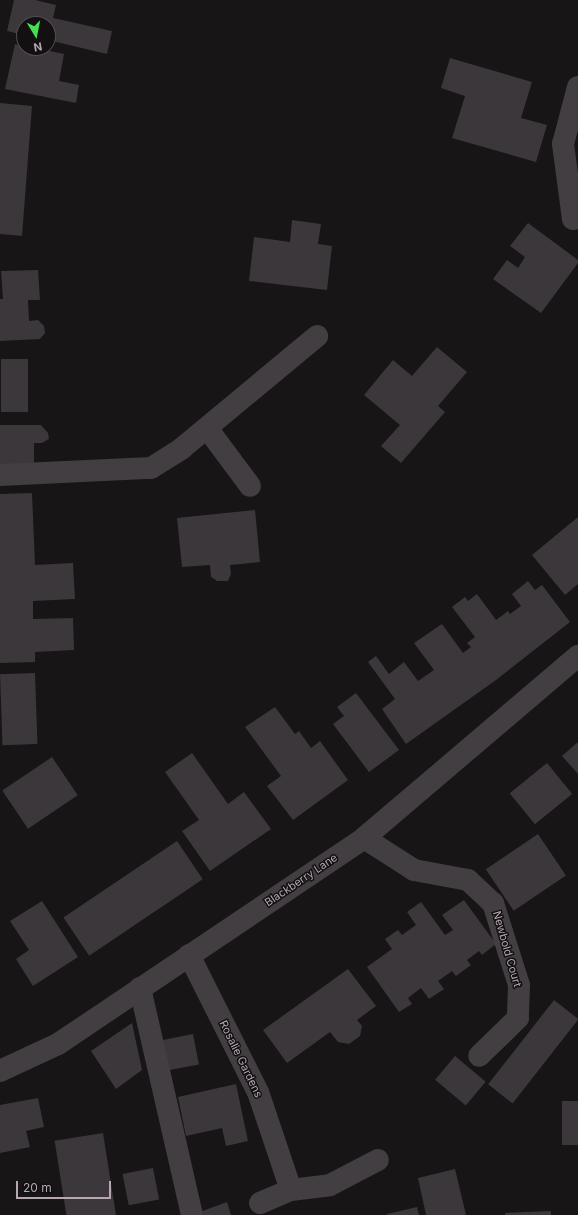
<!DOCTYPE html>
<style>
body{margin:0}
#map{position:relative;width:578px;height:1215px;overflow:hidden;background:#171516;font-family:Inter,sans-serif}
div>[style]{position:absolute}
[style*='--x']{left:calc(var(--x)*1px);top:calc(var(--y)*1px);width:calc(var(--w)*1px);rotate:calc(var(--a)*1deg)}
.building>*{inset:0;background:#3c373b;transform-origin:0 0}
.minor>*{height:22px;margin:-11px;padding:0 11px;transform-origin:11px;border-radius:11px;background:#423e41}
span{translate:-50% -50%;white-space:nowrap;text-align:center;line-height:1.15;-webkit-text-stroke:3px #121011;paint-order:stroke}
.street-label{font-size:11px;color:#b5a8b4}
.north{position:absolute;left:16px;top:16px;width:40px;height:40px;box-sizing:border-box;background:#121011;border:1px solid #534d52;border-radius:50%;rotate:170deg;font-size:11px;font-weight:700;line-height:16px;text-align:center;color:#b5a8b4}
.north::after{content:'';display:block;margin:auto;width:14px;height:18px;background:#46de52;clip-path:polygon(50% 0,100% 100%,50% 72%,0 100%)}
.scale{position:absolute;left:16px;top:1181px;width:95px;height:18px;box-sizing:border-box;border:2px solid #b5a8b4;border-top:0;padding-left:5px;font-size:12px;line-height:14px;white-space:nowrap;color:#b5a8b4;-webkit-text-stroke:3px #121011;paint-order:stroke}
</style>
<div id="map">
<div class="building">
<i style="clip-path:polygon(14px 0,35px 0,56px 5px,53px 18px,112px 31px,107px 54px,48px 40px,48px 24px,24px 24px,24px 35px,7px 31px)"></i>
<i style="clip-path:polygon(15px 44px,24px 46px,24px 48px,35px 48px,64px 54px,59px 81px,79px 85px,76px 103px,5px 89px)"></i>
<i style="clip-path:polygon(450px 58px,532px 82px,521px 118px,547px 125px,536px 162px,452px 138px,465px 96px,441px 88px)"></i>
<i style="clip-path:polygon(0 103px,32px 106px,22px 236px,0 234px)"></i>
<i style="clip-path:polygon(292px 220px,321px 224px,318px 244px,332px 246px,327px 290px,249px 281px,254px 237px,290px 242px)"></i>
<i style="clip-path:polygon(528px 223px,578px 260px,578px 263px,541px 313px,493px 279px,507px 260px,518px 268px,525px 257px,510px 246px)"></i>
<i style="clip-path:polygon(38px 270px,40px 300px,28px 300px,29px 321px,38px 320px,44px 326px,45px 333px,40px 339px,0 341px,0 299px,3px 299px,1px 271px)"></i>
<i style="clip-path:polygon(437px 347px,467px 372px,438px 406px,445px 412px,401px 463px,381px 446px,400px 425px,364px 395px,393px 360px,412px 376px)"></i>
<i style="left:1px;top:359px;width:27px;height:53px"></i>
<i style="clip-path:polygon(0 425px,41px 425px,48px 433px,49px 439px,42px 443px,34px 443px,34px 465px,0 465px)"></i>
<i style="clip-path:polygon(32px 493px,35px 565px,73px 563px,75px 599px,33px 601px,33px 619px,73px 618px,74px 650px,35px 652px,35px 662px,0 663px,0 494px)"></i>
<i style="clip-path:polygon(255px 510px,260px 562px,230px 565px,231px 574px,228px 581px,217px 581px,211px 577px,210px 565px,182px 567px,177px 518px)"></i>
<i style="clip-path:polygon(578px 517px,578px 584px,565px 595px,532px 555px)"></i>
<i style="clip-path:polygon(528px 581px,535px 590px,542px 585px,570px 622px,496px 680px,406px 744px,382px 709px,395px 699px,368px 662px,376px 656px,389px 674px,404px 662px,418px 681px,434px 670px,414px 643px,442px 624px,463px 653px,471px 647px,467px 643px,475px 637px,452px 607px,465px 597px,468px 601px,477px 594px,496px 620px,508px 611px,510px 614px,521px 606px,512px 594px)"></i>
<i style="left:35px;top:673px;width:71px;height:35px;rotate:88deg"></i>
<i style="clip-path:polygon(356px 693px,399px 750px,369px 772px,333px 724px,344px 716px,337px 707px)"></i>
<i style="clip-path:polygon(275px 707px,295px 734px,299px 731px,311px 748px,320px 741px,348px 780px,293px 820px,267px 786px,281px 776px,245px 727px)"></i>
<i style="clip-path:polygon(578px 742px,578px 774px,562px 756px)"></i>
<i style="clip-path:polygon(192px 753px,228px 804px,244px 792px,271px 829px,210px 871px,182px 831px,199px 820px,165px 772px)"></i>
<i style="left:52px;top:757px;width:46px;height:60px;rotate:56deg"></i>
<i style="left:547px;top:763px;width:40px;height:48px;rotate:51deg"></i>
<i style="left:538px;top:834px;width:50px;height:63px;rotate:56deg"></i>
<i style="left:177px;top:841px;width:46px;height:137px;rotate:56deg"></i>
<i style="clip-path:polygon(464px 900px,496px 944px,482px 955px,479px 951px,467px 960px,471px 965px,456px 976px,452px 971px,438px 981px,444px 989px,429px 999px,421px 988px,408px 998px,412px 1004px,399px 1012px,367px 967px,392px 949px,385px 939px,398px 930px,402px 935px,416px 925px,407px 912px,421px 902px,445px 935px,453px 930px,442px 915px)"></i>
<i style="clip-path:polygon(42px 901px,78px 957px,33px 986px,16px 959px,29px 950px,10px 921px)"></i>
<i style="clip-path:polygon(348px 969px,376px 1006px,357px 1020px,362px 1026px,360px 1036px,349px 1044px,338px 1042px,330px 1032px,287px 1063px,263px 1030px)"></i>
<i style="left:554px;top:1000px;width:31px;height:107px;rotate:38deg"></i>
<i style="clip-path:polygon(132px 1023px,142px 1070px,116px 1089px,91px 1051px)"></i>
<i style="left:193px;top:1034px;width:31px;height:31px;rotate:79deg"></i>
<i style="left:455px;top:1056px;width:40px;height:31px;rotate:40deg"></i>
<i style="clip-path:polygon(236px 1084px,248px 1141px,226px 1146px,222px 1128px,186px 1136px,178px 1097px)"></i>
<i style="clip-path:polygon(38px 1098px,44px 1127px,26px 1131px,30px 1147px,0 1153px,0 1105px)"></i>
<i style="left:562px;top:1101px;width:16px;height:44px"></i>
<i style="left:103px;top:1133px;width:83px;height:49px;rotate:81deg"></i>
<i style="left:153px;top:1168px;width:32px;height:31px;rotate:79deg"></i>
<i style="clip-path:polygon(455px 1169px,466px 1215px,426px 1215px,418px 1178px)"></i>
<i style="clip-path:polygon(227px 1202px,231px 1215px,197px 1215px,197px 1213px)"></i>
<i style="clip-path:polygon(417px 1207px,419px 1215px,387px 1215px,387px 1214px)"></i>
<i style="clip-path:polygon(551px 1211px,551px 1215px,505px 1215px,505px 1213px)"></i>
</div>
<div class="minor">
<i style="--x:573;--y:219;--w:76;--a:-97.6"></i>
<i style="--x:563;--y:144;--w:59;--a:-75.3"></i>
<i style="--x:207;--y:428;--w:72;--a:53.4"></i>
<i style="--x:0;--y:475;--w:151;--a:-2.7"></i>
<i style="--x:151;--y:468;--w:36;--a:-32"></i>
<i style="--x:181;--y:449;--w:177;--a:-39.7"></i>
<i style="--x:364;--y:838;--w:59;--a:32.6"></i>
<i style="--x:414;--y:870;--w:55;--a:10.5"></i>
<i style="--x:468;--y:880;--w:34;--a:43"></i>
<i style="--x:493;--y:903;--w:86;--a:72.4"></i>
<i style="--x:519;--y:985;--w:33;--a:92"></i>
<i style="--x:518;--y:1018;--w:54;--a:135.7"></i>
<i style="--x:189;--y:955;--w:153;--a:63.3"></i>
<i style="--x:258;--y:1092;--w:103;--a:71.4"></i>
<i style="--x:140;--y:988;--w:233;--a:77.1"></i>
<i style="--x:0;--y:1071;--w:64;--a:-25"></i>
<i style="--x:58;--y:1044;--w:369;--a:-33.9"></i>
<i style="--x:364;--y:838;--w:281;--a:-40.4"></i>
<i style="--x:260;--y:1203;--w:34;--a:-23"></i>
<i style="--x:291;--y:1190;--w:39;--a:-7"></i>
<i style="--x:330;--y:1185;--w:54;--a:-27.5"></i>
</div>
<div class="street-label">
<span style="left:301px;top:880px;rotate:-34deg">Blackberry Lane</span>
<span style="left:507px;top:949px;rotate:74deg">Newbold Court</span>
<span style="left:241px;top:1059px;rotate:64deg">Rosalie Gardens</span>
</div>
<div class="north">N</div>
<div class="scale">20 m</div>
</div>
